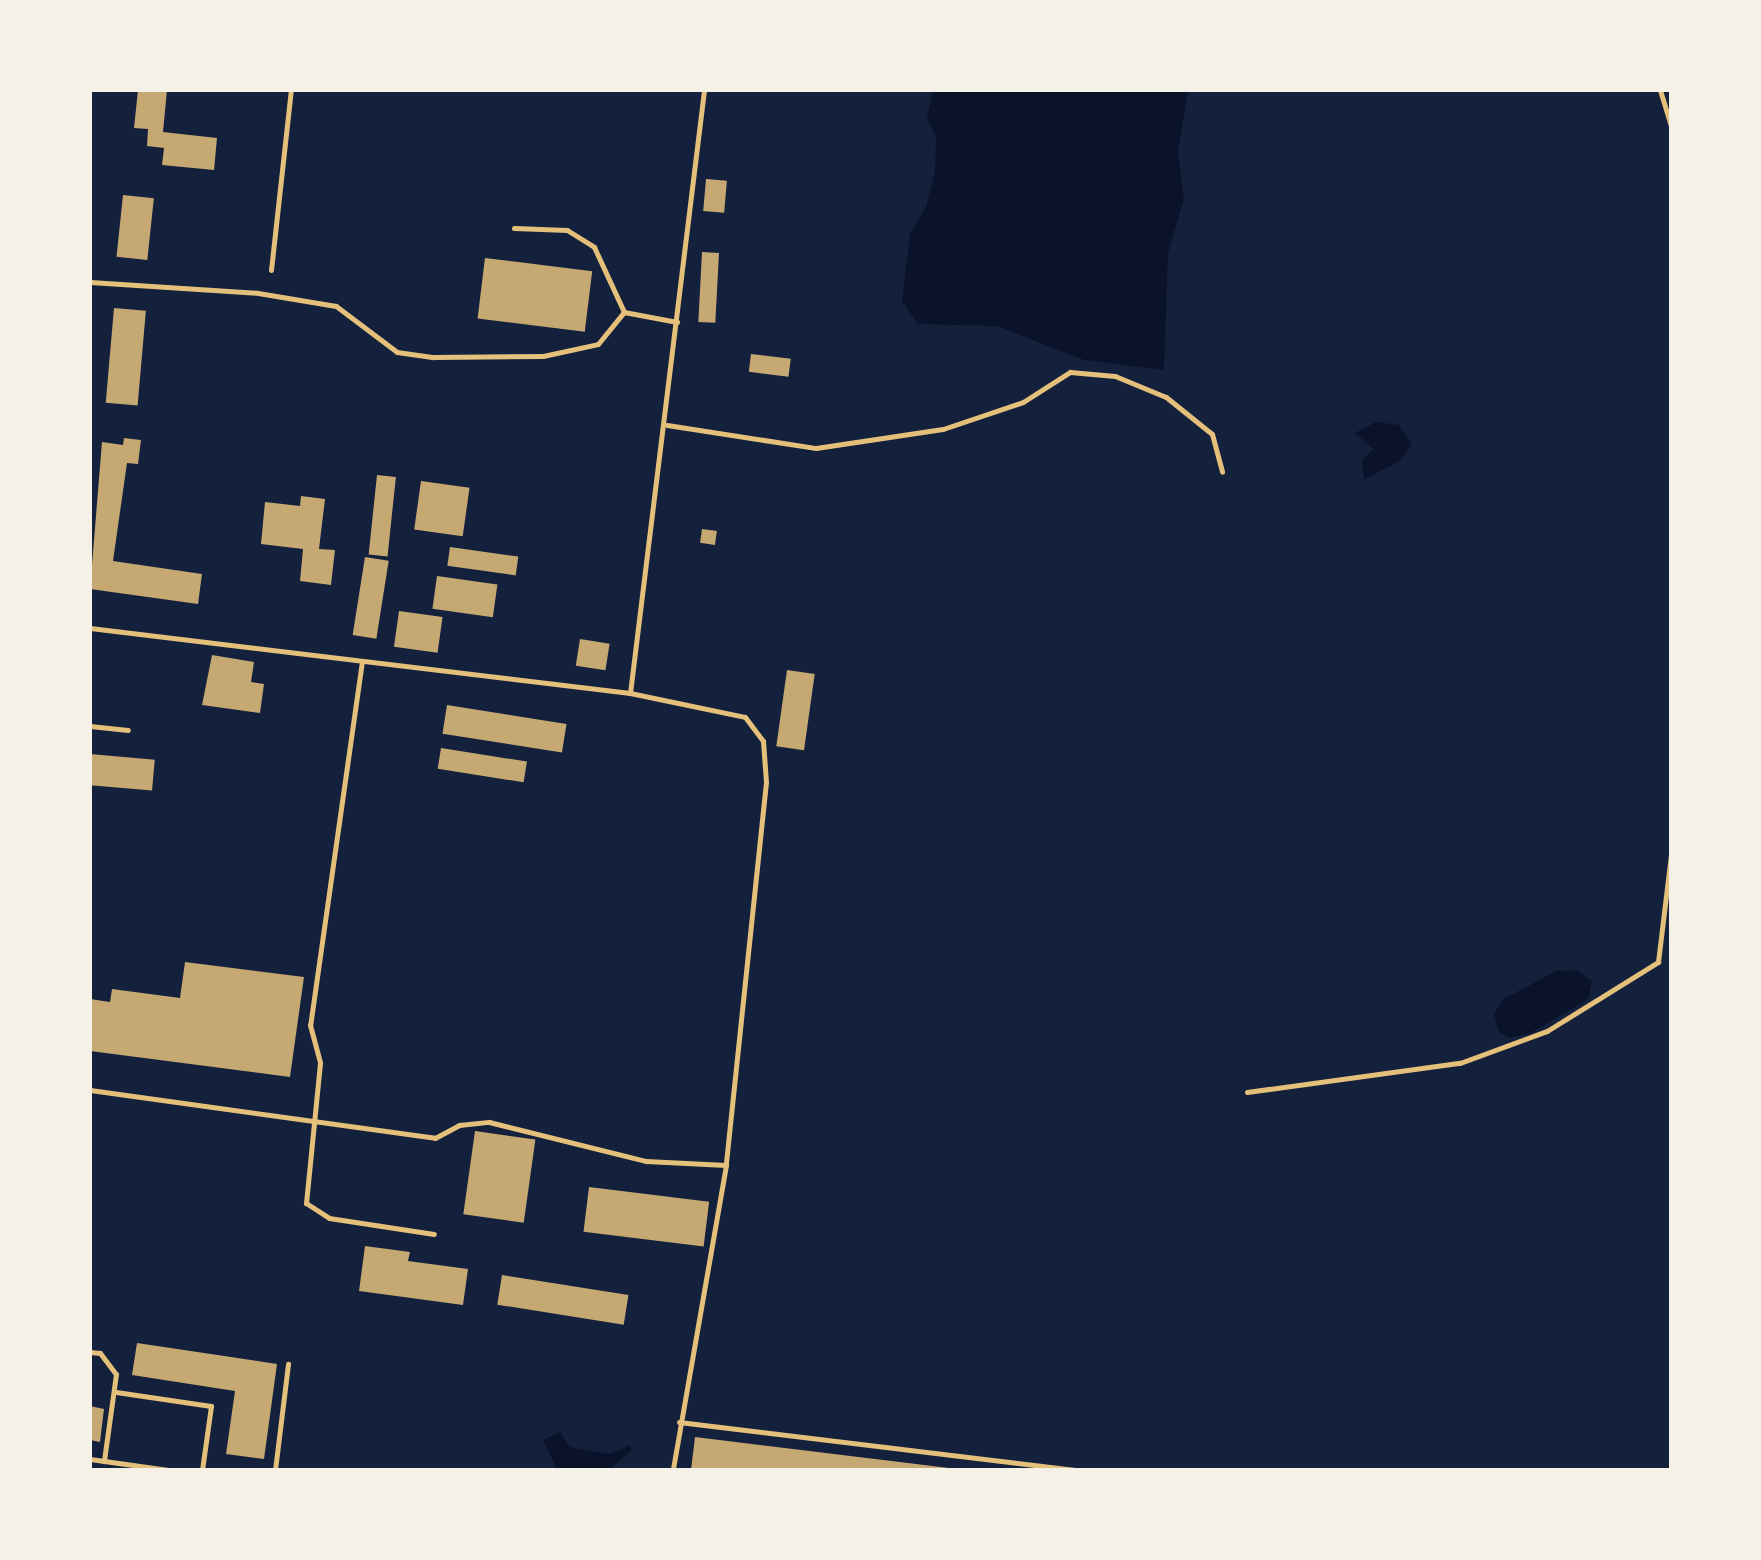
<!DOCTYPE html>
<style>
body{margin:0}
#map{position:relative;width:1761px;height:1560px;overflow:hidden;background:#14213d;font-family:Ubuntu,sans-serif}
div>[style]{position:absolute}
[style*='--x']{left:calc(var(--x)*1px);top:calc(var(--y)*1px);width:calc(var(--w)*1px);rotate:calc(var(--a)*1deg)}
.water>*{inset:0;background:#0b132b}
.building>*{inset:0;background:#c6a872;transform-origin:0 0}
.service>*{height:5px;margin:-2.5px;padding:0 2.5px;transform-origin:2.5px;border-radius:2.5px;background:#e5c07b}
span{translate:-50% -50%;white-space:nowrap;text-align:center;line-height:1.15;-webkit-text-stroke:8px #f6f1e7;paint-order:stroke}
.frame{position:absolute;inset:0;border:92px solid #f6f1e7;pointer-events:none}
</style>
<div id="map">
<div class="water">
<i style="clip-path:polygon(933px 90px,1188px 90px,1178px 152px,1184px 199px,1168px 253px,1164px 370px,1084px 360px,997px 326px,918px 324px,902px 301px,910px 234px,926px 207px,935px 172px,936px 137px,927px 117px)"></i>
<i style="clip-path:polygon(1376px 422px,1399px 425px,1412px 445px,1401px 460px,1364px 480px,1362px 461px,1373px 449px,1355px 433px)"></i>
<i style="clip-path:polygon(1577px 970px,1592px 981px,1588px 999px,1531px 1033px,1509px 1038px,1499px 1032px,1494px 1014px,1502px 1000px,1556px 971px)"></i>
<i style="clip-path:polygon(560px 1432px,570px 1447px,609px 1454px,631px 1445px,631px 1451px,609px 1470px,557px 1470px,543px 1440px)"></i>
</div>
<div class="building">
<i style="clip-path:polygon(138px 90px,167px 90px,163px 132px,217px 138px,214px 170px,162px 165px,164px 148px,147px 146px,148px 129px,134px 128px)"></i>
<i style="left:706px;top:179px;width:21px;height:32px;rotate:5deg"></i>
<i style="left:123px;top:195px;width:31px;height:62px;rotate:6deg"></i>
<i style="left:702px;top:252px;width:17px;height:70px;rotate:3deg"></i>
<i style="left:485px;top:258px;width:108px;height:61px;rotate:7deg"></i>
<i style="left:114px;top:308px;width:32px;height:95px;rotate:5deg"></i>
<i style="left:751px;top:354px;width:40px;height:18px;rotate:7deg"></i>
<i style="clip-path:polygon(124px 438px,141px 440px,138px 464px,127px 463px,113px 561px,202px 574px,198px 604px,90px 589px,102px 442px,123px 445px)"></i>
<i style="left:377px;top:475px;width:19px;height:80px;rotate:6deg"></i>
<i style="left:421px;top:481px;width:49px;height:49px;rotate:8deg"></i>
<i style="clip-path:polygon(301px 496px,325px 499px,319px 549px,335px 550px,331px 585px,300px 581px,303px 549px,261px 544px,265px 502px,300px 506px)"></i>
<i style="left:702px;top:529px;width:15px;height:14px;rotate:8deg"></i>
<i style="left:450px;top:547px;width:69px;height:19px;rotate:8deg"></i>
<i style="left:365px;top:557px;width:24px;height:79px;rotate:9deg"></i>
<i style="left:437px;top:576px;width:61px;height:33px;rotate:8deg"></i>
<i style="left:399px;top:611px;width:44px;height:36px;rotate:8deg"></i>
<i style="left:580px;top:639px;width:30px;height:27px;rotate:9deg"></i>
<i style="clip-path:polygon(212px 655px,254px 662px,251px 682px,264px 684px,260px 713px,202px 705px)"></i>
<i style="left:787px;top:670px;width:28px;height:77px;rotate:8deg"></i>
<i style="left:447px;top:705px;width:121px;height:29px;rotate:9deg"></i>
<i style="left:441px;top:748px;width:87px;height:21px;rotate:9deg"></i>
<i style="left:90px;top:754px;width:65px;height:31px;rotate:5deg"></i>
<i style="clip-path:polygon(185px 962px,304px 977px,290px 1077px,90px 1051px,90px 999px,110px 1002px,112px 989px,180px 998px)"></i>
<i style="left:475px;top:1131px;width:61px;height:84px;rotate:8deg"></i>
<i style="left:589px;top:1187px;width:121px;height:45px;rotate:7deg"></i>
<i style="clip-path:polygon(365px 1246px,410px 1252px,408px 1261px,468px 1269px,463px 1305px,359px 1291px)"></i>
<i style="left:502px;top:1275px;width:128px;height:30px;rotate:9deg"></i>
<i style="clip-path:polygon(137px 1343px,277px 1364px,264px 1459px,226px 1454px,235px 1391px,132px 1375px)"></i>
<i style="clip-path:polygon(90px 1406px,104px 1409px,100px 1442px,90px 1440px)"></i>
<i style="clip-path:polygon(695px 1437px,949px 1468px,949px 1470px,691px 1470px)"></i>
</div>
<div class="service">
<i style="--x:1660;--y:90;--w:37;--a:73"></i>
<i style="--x:514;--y:228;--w:53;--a:2.2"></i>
<i style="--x:567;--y:230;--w:32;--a:32"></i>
<i style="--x:594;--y:247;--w:72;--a:65.2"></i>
<i style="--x:271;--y:270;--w:181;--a:-83.7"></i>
<i style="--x:90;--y:282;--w:168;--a:3.7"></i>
<i style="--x:258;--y:293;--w:79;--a:9.5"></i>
<i style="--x:336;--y:306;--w:76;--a:37"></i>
<i style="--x:397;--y:352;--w:37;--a:8"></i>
<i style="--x:434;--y:357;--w:109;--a:-0.5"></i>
<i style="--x:543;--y:356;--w:56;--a:-12.3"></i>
<i style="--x:598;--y:344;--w:41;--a:-50.9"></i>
<i style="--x:624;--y:312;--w:54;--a:10.7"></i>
<i style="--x:667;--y:425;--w:151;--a:8.8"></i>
<i style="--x:816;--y:448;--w:128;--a:-8.5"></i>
<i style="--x:943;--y:429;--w:84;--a:-18.6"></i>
<i style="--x:1023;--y:402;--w:56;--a:-32.6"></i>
<i style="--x:1070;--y:372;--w:45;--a:5.1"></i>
<i style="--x:1115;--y:376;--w:55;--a:22.4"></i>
<i style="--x:1166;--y:397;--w:59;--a:38.8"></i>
<i style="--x:1212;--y:434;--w:39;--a:75"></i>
<i style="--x:90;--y:628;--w:544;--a:6.86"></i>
<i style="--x:630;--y:693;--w:117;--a:11.8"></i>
<i style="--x:745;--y:717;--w:30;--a:53"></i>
<i style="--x:763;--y:741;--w:41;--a:85.8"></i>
<i style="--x:766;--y:782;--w:385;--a:96"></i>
<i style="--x:726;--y:1165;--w:310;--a:99.9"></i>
<i style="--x:362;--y:661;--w:368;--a:98.1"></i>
<i style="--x:310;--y:1025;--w:39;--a:75"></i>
<i style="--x:320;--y:1063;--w:141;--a:95.7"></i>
<i style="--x:306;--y:1203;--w:27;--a:33"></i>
<i style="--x:329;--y:1218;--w:106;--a:8.7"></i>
<i style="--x:630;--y:693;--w:608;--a:-83"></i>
<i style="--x:90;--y:726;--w:38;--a:6"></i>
<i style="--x:90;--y:1090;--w:348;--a:7.9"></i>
<i style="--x:435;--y:1138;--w:27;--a:-28"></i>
<i style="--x:459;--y:1125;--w:30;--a:-6"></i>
<i style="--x:489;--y:1122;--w:162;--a:14"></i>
<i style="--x:646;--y:1161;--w:80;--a:2.9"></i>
<i style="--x:1247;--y:1092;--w:215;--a:-7.8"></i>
<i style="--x:1460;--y:1063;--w:93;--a:-20.2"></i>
<i style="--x:1547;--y:1031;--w:131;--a:-31.9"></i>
<i style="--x:1658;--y:962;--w:108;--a:-83.1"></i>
<i style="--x:90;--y:1352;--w:10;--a:6"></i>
<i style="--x:100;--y:1353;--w:26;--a:53"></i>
<i style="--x:116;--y:1374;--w:88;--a:97.9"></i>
<i style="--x:116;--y:1392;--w:96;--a:8.4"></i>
<i style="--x:211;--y:1406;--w:65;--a:98"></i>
<i style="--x:679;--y:1422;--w:401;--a:6.9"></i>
<i style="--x:90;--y:1459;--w:79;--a:8"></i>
<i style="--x:275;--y:1470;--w:107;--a:-83"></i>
</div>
<div class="frame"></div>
</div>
